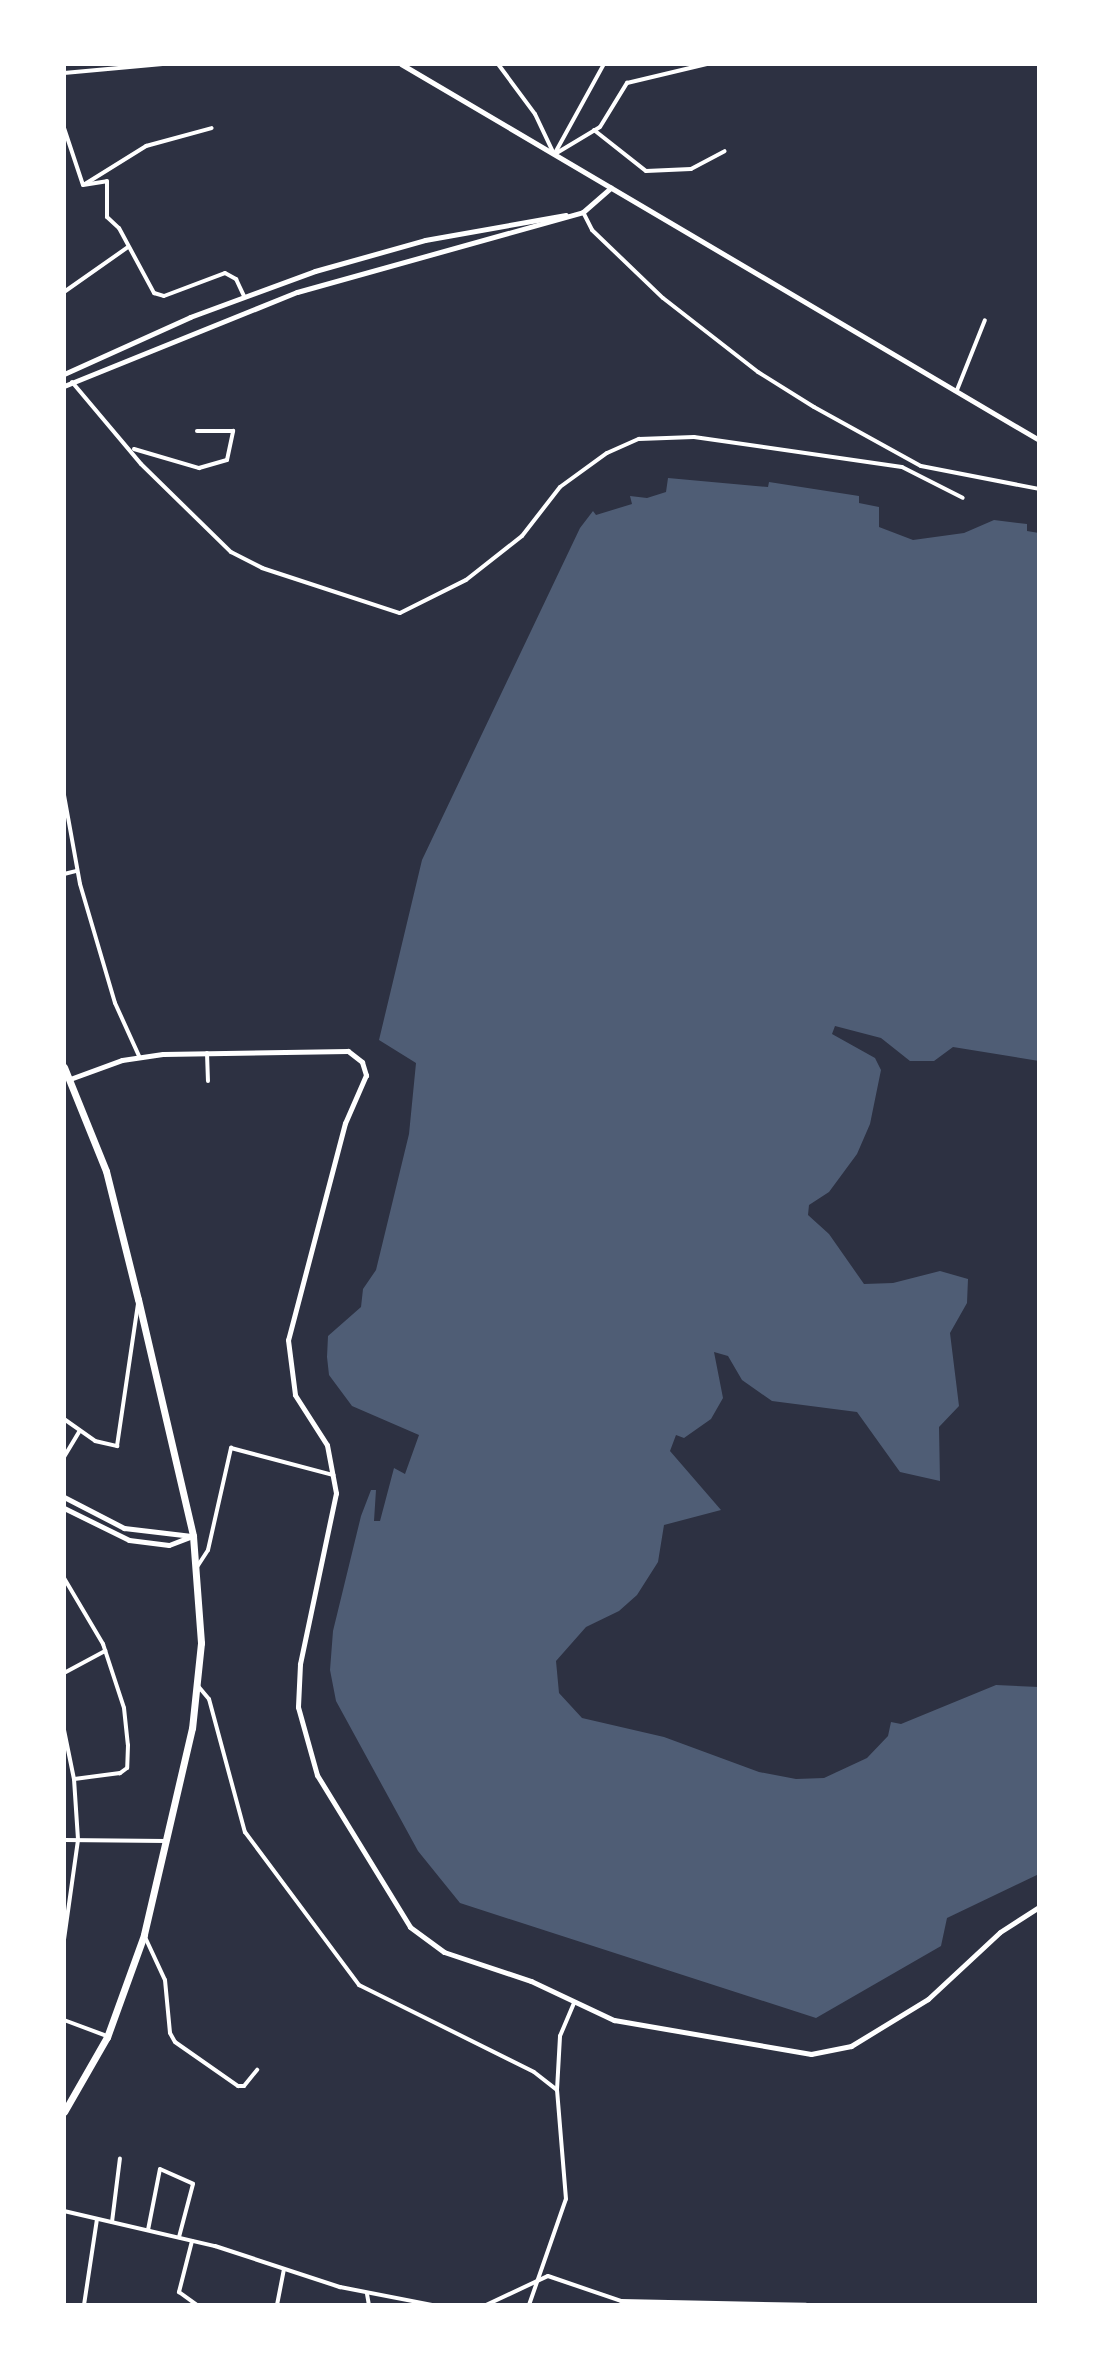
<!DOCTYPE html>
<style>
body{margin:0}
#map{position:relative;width:1103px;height:2369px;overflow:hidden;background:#2d3142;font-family:"Roboto Serif",serif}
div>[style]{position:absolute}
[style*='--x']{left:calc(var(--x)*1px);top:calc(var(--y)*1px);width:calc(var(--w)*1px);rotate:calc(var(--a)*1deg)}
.water>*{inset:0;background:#4f5d75}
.minor>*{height:4px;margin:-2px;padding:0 2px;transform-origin:2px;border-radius:2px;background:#fff}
.tertiary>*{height:5px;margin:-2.5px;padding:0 2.5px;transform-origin:2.5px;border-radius:2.5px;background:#fff}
.trunk>*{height:7px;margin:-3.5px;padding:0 3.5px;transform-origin:3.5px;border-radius:3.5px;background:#fff}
span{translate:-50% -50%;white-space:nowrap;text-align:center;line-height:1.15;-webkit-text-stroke:8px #fff;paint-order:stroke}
.frame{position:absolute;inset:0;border:66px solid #fff;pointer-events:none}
</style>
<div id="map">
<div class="water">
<i style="clip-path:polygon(668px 478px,768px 487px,769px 482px,859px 496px,859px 503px,879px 507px,879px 527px,913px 540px,964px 533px,994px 520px,1027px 524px,1027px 531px,1039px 533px,1039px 1061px,953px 1047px,934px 1061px,910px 1061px,881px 1038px,835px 1026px,832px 1034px,875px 1058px,881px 1070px,870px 1124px,857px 1154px,829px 1192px,809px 1205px,808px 1215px,829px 1234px,864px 1284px,893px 1283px,940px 1271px,968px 1279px,967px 1303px,950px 1333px,959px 1406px,939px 1427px,940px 1481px,900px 1472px,857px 1412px,772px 1401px,742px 1380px,728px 1356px,714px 1352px,723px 1398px,711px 1419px,684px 1438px,676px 1435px,670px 1451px,721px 1510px,664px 1525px,658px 1562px,637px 1595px,619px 1611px,586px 1627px,556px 1661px,559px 1693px,582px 1718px,664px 1737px,759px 1772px,796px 1779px,824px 1778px,867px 1758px,888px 1736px,891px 1722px,901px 1724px,996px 1685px,1039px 1687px,1039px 1874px,947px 1918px,941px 1946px,816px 2018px,460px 1903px,418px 1851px,336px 1701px,330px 1670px,333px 1631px,361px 1516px,371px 1490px,376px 1490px,374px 1521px,380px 1521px,394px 1468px,405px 1474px,419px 1435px,352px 1406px,329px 1375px,327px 1357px,328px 1336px,361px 1307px,363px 1289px,376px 1270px,409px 1134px,416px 1063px,379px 1040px,422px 860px,580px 528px,593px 511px,596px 515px,632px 504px,630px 496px,647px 498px,666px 492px)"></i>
</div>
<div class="minor">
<i style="--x:498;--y:64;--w:62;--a:53.5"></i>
<i style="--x:535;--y:114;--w:42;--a:64.7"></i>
<i style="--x:64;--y:73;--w:99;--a:-5.2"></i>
<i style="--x:64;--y:128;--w:60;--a:71.6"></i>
<i style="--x:83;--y:185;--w:24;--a:-9"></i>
<i style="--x:107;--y:181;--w:36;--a:90"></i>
<i style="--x:107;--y:217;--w:16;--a:43"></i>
<i style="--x:119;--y:228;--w:74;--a:61.7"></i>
<i style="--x:154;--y:293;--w:10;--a:17"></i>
<i style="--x:164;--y:296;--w:65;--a:-20.7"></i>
<i style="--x:225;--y:273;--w:13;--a:29"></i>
<i style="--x:236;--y:279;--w:19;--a:65"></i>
<i style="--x:594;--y:130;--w:66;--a:38.3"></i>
<i style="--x:646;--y:171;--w:45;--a:-2.5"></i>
<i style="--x:691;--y:169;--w:38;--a:-28"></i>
<i style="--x:555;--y:153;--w:102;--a:-61.2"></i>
<i style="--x:555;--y:154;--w:52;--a:-31"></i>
<i style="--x:600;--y:127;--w:52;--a:-58.5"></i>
<i style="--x:627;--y:83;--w:82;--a:-13.4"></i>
<i style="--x:85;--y:184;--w:72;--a:-31.9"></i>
<i style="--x:146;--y:146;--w:68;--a:-15.3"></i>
<i style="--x:583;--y:212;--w:20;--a:63"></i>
<i style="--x:592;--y:230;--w:98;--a:43.8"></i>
<i style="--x:663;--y:298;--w:120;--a:37.9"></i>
<i style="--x:758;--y:372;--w:66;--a:32"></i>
<i style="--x:814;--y:407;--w:122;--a:28.9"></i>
<i style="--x:921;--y:466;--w:120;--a:11"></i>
<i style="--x:64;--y:292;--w:78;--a:-35.1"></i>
<i style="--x:72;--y:382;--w:107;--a:49.9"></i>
<i style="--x:141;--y:464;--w:126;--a:44.4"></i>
<i style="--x:231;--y:552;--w:35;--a:27"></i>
<i style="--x:262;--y:568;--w:145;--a:18.1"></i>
<i style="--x:400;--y:613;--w:74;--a:-26.6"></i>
<i style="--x:466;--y:580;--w:71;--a:-38.2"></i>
<i style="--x:522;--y:536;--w:62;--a:-52.2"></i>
<i style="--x:560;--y:487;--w:58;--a:-35.9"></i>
<i style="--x:607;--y:453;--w:35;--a:-24"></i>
<i style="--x:639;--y:439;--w:55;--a:-2.1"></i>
<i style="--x:694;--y:437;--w:210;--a:8.2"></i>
<i style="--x:902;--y:467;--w:68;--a:26.9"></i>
<i style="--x:957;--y:390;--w:75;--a:-68.2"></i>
<i style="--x:134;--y:449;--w:68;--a:16.3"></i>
<i style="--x:199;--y:468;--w:29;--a:-16"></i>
<i style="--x:227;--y:460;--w:30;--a:-78"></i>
<i style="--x:233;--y:431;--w:36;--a:180"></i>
<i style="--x:64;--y:795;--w:90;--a:79.8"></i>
<i style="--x:80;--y:884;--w:124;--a:73.6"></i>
<i style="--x:115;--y:1003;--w:58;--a:65.6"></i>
<i style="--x:64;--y:874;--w:12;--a:-14"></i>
<i style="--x:207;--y:1053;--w:28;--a:88"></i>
<i style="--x:64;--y:1419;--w:38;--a:35"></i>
<i style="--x:95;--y:1441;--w:23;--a:13"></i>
<i style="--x:117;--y:1446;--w:144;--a:-81.6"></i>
<i style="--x:64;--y:1457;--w:29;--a:-59"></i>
<i style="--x:197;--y:1567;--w:20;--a:-57"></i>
<i style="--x:208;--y:1550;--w:105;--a:-77.3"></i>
<i style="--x:231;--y:1448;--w:106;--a:14.8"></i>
<i style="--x:64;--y:1578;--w:77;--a:59.4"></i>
<i style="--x:103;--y:1644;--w:67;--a:71.8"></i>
<i style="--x:124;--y:1708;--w:37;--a:84"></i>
<i style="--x:128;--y:1745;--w:23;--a:92"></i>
<i style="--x:127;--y:1768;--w:9;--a:144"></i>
<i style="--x:120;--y:1773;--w:46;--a:172.6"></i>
<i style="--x:64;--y:1673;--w:47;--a:-28.2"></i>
<i style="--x:198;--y:1686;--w:17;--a:50"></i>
<i style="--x:209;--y:1699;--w:138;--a:74.9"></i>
<i style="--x:245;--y:1832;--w:191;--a:53.3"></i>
<i style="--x:359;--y:1985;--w:195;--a:26.4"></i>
<i style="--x:534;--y:2072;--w:29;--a:38"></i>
<i style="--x:64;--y:1730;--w:50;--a:78.5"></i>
<i style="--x:74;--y:1779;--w:61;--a:86.2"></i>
<i style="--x:78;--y:1840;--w:101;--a:98"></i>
<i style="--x:64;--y:1840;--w:102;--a:0.6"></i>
<i style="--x:145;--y:1937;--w:47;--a:65.1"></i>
<i style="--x:165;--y:1980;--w:53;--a:84.6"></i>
<i style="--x:170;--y:2033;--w:10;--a:61"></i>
<i style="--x:175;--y:2042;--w:77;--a:34.9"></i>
<i style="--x:238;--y:2086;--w:6;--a:0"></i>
<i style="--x:244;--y:2086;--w:21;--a:-51"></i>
<i style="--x:64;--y:2020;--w:46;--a:20.4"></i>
<i style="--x:64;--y:2211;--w:155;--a:13.1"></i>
<i style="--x:215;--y:2246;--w:132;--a:18.2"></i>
<i style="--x:340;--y:2287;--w:95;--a:11"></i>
<i style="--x:112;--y:2222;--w:64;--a:-82.9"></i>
<i style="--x:148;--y:2230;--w:62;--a:-78.9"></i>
<i style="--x:160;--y:2169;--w:36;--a:24"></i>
<i style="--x:193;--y:2184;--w:55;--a:104.8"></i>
<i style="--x:192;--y:2241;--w:53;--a:104.3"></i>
<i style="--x:179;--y:2292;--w:22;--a:36"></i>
<i style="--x:367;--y:2294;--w:11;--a:80"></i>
<i style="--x:84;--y:2305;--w:87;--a:-81.4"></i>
<i style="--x:277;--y:2305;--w:36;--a:-79"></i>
<i style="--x:486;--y:2305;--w:68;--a:-25.1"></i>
<i style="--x:548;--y:2276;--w:77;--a:18.9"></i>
<i style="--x:621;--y:2301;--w:185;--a:1.2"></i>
<i style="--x:529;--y:2305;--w:112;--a:-70.8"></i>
<i style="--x:566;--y:2199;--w:109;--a:-94.7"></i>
<i style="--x:557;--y:2090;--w:54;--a:-86.8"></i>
<i style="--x:560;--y:2036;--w:36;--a:-67"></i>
</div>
<div class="tertiary">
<i style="--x:401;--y:64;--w:741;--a:30.51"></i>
<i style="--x:64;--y:374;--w:138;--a:-24.3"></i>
<i style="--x:190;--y:317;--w:133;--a:-20.2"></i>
<i style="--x:315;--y:271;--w:114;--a:-15.7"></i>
<i style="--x:425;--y:240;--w:143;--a:-10.1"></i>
<i style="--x:64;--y:386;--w:251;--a:-22"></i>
<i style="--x:297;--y:292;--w:297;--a:-15.6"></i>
<i style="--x:583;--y:212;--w:37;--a:-41"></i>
<i style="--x:70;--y:1079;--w:55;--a:-20.1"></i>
<i style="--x:122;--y:1060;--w:41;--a:-8.3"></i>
<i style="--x:163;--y:1054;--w:185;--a:-0.9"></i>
<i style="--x:348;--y:1051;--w:18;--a:38"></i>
<i style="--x:362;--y:1062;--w:14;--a:73"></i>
<i style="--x:366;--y:1075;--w:52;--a:113.6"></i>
<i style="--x:345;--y:1123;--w:224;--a:104.7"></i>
<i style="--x:288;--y:1340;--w:55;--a:82.7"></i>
<i style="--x:295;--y:1395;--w:59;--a:57.4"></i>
<i style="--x:327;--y:1445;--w:49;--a:79.4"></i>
<i style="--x:336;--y:1493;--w:175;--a:101.9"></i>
<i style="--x:300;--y:1664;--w:43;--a:92.7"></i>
<i style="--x:298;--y:1707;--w:71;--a:74.4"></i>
<i style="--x:317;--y:1775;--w:178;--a:58.5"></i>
<i style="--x:410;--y:1927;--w:42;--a:36.3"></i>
<i style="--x:444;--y:1952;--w:92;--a:18.4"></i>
<i style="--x:531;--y:1981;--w:92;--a:25.2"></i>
<i style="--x:614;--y:2020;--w:200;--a:9.8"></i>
<i style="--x:811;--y:2054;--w:41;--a:-11.3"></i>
<i style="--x:851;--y:2046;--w:90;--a:-31.4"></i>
<i style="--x:928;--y:1999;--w:98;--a:-42.9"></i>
<i style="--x:1000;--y:1932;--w:46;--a:-32.7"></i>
<i style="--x:64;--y:1497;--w:68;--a:27.3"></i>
<i style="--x:124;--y:1528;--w:68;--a:6.7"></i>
<i style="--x:64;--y:1508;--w:72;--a:26.2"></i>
<i style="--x:129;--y:1540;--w:40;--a:7.1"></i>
<i style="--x:169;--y:1545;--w:26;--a:-21"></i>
</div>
<div class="trunk">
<i style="--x:64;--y:1067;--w:112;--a:68"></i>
<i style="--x:106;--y:1171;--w:132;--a:76"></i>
<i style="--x:138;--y:1299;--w:243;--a:76.9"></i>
<i style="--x:193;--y:1536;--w:107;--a:85.7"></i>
<i style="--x:201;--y:1643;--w:85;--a:96"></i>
<i style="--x:192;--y:1728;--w:212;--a:103.1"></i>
<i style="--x:144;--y:1935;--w:109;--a:109.9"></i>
<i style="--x:107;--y:2037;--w:86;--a:119.8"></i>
</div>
<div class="frame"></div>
</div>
